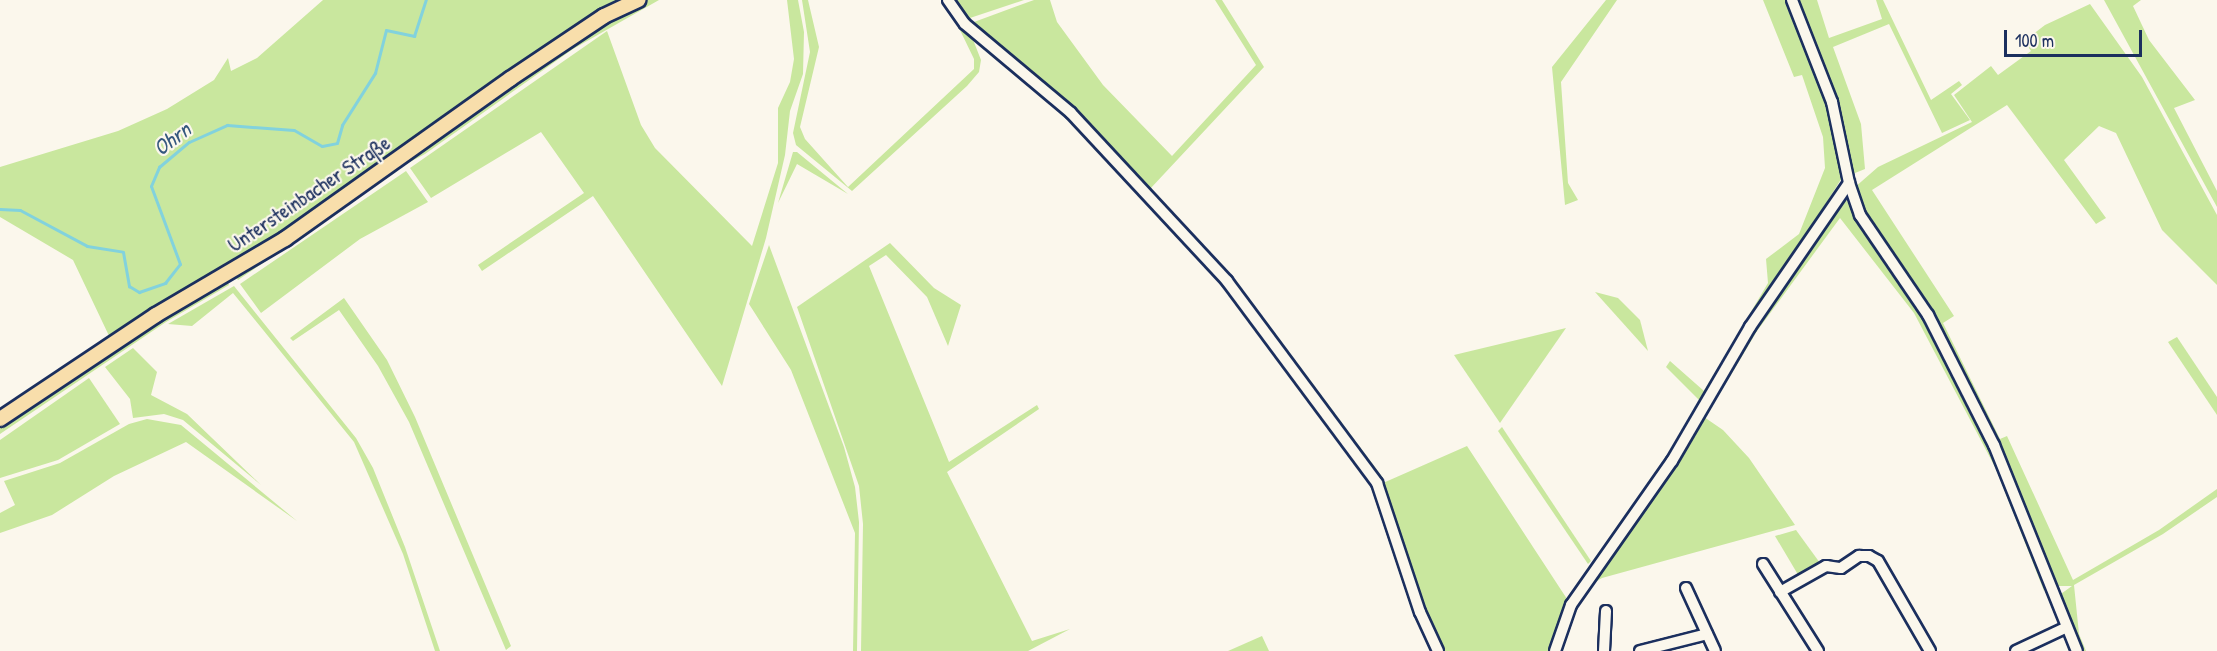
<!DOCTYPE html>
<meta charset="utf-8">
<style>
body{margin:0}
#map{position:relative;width:2217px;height:651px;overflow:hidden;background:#fbf7ec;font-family:"Patrick Hand",sans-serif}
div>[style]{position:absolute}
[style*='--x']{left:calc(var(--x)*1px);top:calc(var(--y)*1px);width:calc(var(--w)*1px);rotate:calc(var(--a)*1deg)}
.green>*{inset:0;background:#c9e79e}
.stream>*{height:3px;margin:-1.5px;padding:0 1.5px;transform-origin:1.5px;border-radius:1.5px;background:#82d2dd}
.roads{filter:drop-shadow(2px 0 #1b2f5e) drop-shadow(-2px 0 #1b2f5e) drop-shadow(0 2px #1b2f5e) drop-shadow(0 -2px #1b2f5e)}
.minor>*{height:10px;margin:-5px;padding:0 5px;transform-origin:5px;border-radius:5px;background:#fbf7ec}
.major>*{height:14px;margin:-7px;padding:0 7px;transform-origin:7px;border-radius:7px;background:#f8deab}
span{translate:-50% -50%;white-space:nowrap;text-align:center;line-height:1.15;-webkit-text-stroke:4.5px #fbf7ec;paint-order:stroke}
.street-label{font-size:21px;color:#1b2f5e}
.water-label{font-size:22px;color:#35587e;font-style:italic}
.scale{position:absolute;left:2004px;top:30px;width:138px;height:27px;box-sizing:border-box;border:3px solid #1b2f5e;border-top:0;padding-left:8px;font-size:18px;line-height:21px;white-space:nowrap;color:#1b2f5e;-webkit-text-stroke:4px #fbf7ec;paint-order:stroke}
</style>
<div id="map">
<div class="green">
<i style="clip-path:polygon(323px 0,629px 0,283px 236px,111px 340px,73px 260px,0 217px,0 167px,118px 131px,167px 109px,214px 80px,228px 58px,231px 71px,257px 58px)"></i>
<i style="clip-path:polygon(647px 0,659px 0,573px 49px,425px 154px,408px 163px,405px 160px,603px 23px)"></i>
<i style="clip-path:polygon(787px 0,798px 0,804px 32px,803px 74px,790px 111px,785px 155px,766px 238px,722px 386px,593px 196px,482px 271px,478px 265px,584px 193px,541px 132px,431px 198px,410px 168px,607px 31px,641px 125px,655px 148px,752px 246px,778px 163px,778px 108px,790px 82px,794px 59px)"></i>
<i style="clip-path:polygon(802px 0,808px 0,819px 47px,800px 127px,805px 139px,848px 187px,974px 69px,974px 59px,959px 28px,970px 32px,981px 60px,979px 72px,967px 86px,852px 191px,796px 145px,793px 133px,810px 52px)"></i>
<i style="clip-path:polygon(950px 0,1024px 0,967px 19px)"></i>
<i style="clip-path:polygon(1034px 0,1050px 0,1057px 22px,1103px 85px,1172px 156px,1256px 65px,1215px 0,1222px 0,1264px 67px,1150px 189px,1233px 277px,1383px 478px,1376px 478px,1229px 279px,1149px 188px,973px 27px,974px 22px)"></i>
<i style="clip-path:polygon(1606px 0,1617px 0,1561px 82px,1568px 183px,1578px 200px,1565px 205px,1552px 67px)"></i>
<i style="clip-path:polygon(1763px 0,1787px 0,1828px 102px,1843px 176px,1704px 399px,1699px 400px,1666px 367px,1670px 361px,1704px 391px,1768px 283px,1766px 259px,1799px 234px,1825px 168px,1823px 137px,1802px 75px,1794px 77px)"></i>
<i style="clip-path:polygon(1796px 0,1817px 0,1829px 38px,1882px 19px,1876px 0,1883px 0,1931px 100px,1959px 81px,1962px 85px,1951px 94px,1970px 120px,1942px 133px,1889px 24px,1833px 47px,1861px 124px,1865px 169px,1850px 175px,1836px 103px)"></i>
<i style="clip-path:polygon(2104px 0,2141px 0,2133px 6px,2149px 40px,2195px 100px,2174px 108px,2217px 191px,2217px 207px)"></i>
<i style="clip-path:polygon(2090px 4px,2142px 77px,2217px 215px,2217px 285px,2162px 230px,2116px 133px,2099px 126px,2064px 160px,2106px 218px,2096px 224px,2007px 105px,1872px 190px,1954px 316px,1943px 323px,2000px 439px,2007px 436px,2073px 580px,2159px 530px,2217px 489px,2217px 497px,2163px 534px,2074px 585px,2079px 634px,2086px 651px,2081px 651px,2058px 596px,2072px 586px,2054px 586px,1996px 442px,1863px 212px,1854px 188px,1878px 167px,1972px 122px,1954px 95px,1991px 66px,1998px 75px,2031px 51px,2024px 41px,2045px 25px)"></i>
<i style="clip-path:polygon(793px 152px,797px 152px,848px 194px,797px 164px,778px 203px)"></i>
<i style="clip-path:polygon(398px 165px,397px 171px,238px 280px,235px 275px)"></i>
<i style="clip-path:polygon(406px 171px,428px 202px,360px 239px,261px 313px,240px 284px)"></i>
<i style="clip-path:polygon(1845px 198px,1923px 315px,1991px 447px,2044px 580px,2044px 591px,1996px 469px,1914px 313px,1840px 218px,1757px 331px,1710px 410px,1710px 402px,1753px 327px,1840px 199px)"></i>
<i style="clip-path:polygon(890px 243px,934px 288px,961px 305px,948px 346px,927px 297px,886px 255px,869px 266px,949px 462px,1037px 405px,1039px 409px,947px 472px,1032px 641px,1070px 629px,1028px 651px,861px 651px,863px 524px,859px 486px,797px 307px)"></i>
<i style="clip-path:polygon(769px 245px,844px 447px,855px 487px,859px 522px,857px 651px,853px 651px,855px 533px,791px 370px,749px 304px)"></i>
<i style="clip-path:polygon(227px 280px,229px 285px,166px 322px,0 434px,0 425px,118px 345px)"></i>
<i style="clip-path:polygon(234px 286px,356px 438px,373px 468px,405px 547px,440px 651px,435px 651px,403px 554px,354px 442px,233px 293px,192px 326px,168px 324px)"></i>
<i style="clip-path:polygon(1595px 292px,1618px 298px,1640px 320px,1648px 351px)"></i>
<i style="clip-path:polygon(344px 298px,387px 360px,415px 417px,511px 646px,506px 650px,409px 422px,378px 366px,339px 310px,293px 341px,290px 338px)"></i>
<i style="clip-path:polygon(1566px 328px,1500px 423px,1454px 355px)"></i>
<i style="clip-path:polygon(2177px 337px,2217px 397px,2217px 415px,2168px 342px)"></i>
<i style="clip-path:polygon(133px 348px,157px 372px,151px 395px,187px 414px,261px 485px,183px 420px,164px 414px,133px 418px,130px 399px,105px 367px)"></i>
<i style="clip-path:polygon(89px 378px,120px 424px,58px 460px,0 478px,0 440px)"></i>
<i style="clip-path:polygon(1704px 417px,1723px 430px,1749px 458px,1795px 525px,1602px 578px,1585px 588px)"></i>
<i style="clip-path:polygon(147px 419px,181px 425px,297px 521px,186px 442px,114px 476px,52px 515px,0 533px,0 513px,15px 505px,4px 481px,60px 463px,129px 424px)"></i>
<i style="clip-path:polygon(1502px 427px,1591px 561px,1588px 564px,1498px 431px)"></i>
<i style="clip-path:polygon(1467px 446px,1569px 602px,1557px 626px,1552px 651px,1440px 651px,1438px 647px,1380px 487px,1383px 483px)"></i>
<i style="clip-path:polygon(1796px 530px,1820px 563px,1800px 578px,1775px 536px)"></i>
<i style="clip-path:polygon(1262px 636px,1269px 651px,1228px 651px)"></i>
</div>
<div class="stream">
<i style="--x:0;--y:209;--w:20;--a:3"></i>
<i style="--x:20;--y:210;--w:76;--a:28.2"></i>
<i style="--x:87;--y:246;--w:36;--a:9"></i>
<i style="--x:123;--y:252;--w:35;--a:80"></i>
<i style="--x:129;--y:286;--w:12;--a:31"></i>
<i style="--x:139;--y:292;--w:28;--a:-19"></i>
<i style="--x:165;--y:283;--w:24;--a:-52"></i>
<i style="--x:180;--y:264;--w:83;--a:-110.4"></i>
<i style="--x:151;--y:186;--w:21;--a:-67"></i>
<i style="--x:159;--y:167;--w:39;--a:-40"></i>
<i style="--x:189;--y:142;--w:42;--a:-24.1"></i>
<i style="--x:227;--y:125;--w:67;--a:4.3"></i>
<i style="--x:294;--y:130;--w:32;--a:30"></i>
<i style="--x:322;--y:146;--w:15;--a:-11"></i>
<i style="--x:337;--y:143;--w:19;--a:-74"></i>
<i style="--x:342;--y:125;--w:62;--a:-57.6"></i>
<i style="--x:375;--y:73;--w:44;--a:-75.7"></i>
<i style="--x:386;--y:30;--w:29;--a:12"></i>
<i style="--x:414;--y:36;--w:38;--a:-72"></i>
</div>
<div class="roads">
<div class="minor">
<i style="--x:948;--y:0;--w:29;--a:55"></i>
<i style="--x:965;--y:24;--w:138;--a:40"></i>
<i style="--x:1071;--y:113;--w:229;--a:47.1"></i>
<i style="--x:1227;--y:281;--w:252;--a:53.4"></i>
<i style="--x:1377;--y:483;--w:136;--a:71.6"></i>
<i style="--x:1420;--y:612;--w:43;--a:65.2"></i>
<i style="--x:1792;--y:0;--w:110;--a:68.6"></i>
<i style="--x:1832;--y:102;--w:83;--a:78.1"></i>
<i style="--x:1849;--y:183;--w:34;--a:71"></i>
<i style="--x:1860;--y:215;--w:121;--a:55.8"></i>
<i style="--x:1928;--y:315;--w:146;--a:63.1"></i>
<i style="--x:1994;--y:445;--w:222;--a:68.1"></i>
<i style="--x:1763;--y:564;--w:103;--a:57.7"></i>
<i style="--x:1686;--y:588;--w:69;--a:65.3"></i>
<i style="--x:1780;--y:592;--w:53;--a:-29.5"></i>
<i style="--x:1826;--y:566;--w:15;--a:8"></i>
<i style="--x:1841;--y:568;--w:22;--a:-34"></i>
<i style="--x:1859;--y:556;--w:10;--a:0"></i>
<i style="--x:1869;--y:556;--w:10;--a:29"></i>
<i style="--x:1878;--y:561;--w:104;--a:60"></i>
<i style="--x:1555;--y:651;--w:49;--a:-70.8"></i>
<i style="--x:1571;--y:605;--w:176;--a:-55"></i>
<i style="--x:1672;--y:461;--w:155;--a:-59.8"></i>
<i style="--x:1750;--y:327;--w:175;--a:-55.5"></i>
<i style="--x:1604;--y:651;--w:40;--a:-87.1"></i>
<i style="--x:1640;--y:651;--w:69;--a:-14.2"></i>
<i style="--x:2016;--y:651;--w:56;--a:-25.2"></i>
</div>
<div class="major">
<i style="--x:0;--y:419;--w:187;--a:-33.7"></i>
<i style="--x:156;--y:315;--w:150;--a:-30.5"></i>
<i style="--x:285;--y:239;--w:276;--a:-35.4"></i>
<i style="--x:510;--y:79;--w:113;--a:-33.8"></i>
<i style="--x:604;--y:16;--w:38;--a:-25"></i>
</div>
</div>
<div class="street-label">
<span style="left:309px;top:194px;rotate:-34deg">Untersteinbacher Straße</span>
</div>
<div class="water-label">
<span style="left:172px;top:139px;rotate:-37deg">Ohrn</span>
</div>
<div class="scale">100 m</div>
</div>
